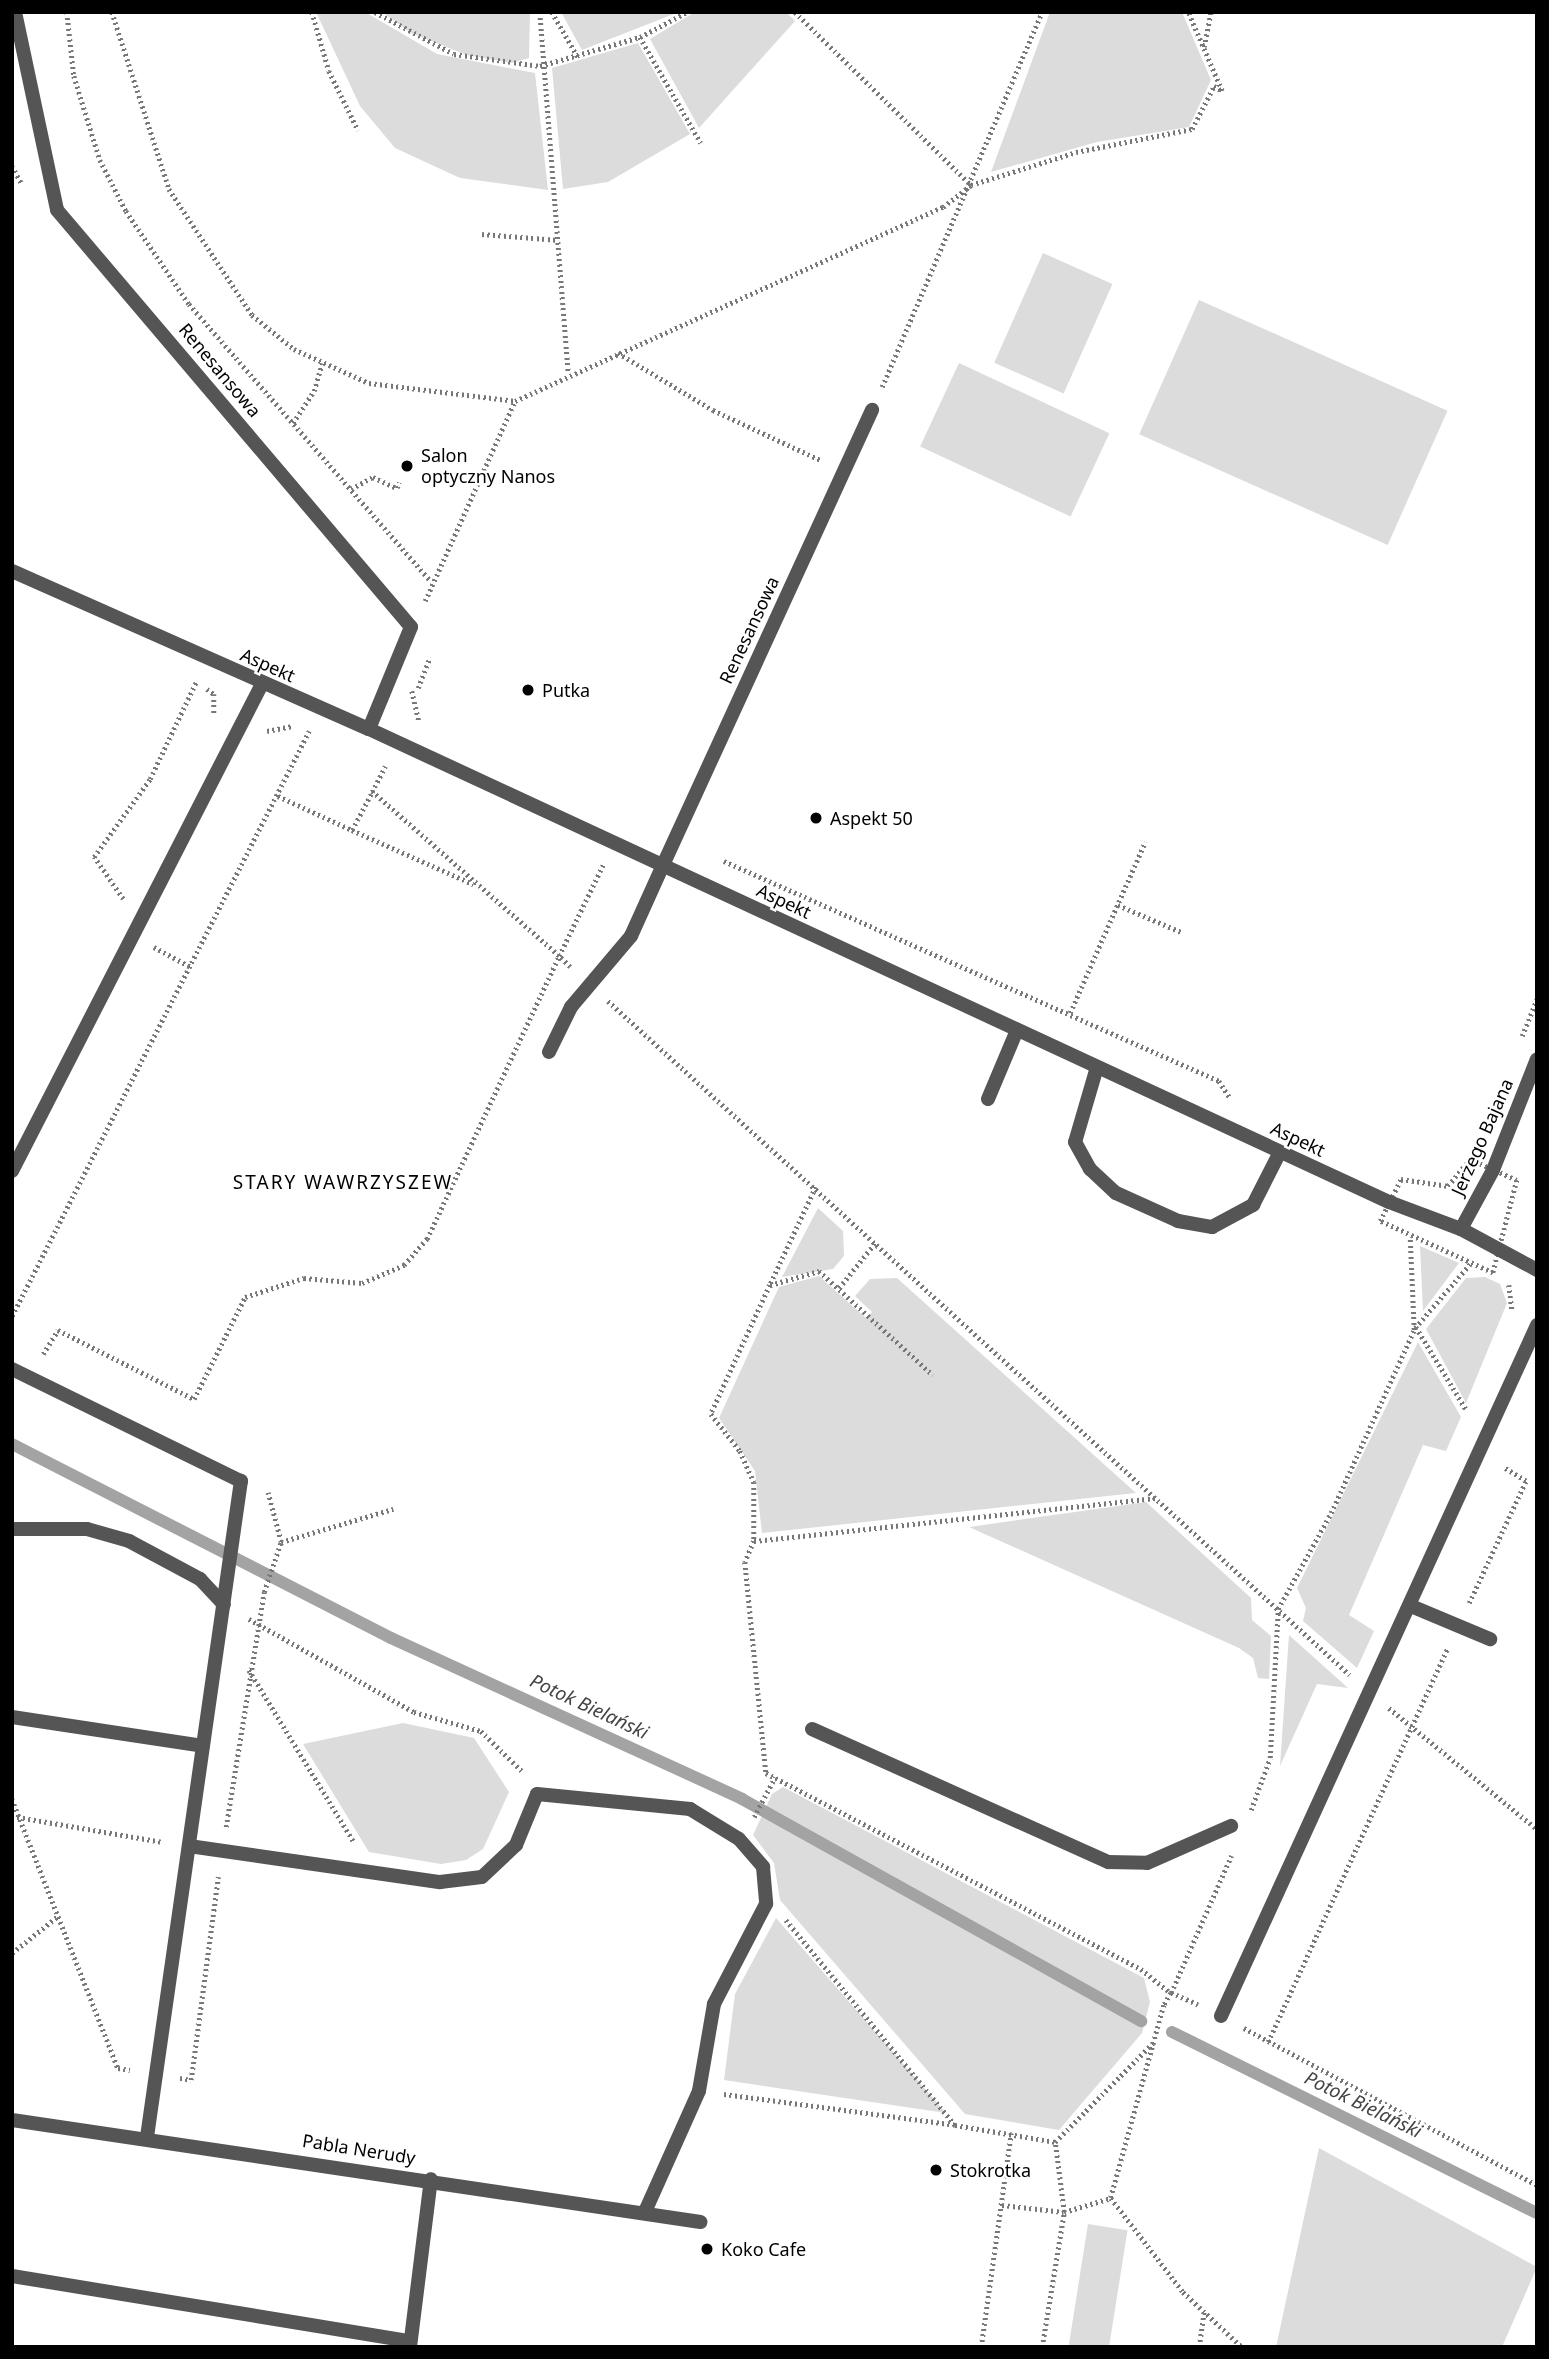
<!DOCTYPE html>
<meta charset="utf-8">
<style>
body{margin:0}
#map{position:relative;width:1549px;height:2359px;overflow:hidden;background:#fff;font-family:"Noto Sans",sans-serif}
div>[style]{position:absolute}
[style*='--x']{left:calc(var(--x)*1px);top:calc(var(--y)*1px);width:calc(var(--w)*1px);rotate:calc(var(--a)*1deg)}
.green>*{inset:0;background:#dcdcdc;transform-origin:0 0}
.stream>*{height:12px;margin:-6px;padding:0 6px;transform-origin:6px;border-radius:6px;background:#a3a3a3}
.path>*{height:4.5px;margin-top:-2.25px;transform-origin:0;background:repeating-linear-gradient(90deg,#777 0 2px,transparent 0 5.5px)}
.lane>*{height:14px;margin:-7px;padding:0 7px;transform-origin:7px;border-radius:7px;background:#555}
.street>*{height:14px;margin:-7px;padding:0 7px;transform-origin:7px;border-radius:7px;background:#555}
.dots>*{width:19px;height:19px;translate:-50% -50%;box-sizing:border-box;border:4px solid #fff;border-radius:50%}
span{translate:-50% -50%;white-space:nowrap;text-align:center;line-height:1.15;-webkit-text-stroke:5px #fff;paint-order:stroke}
.street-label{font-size:18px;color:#000}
.poi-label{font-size:18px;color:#000}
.left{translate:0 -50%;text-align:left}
.neighbourhood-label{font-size:19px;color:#000;letter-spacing:2px}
.water-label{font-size:19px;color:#444;font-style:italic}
.frame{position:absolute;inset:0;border:14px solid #000;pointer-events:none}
</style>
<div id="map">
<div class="green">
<i style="clip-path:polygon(316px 12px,365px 12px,437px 54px,535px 73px,548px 190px,460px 178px,395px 148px,360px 106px)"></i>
<i style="clip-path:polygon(382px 12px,530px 12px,529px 58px,512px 63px,467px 55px,411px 33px)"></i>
<i style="clip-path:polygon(561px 12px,679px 12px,582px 50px)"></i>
<i style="clip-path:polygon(695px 12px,786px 12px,795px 21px,699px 128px,650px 39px)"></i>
<i style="clip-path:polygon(1050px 12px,1182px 12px,1211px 80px,1189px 127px,1097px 142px,991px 172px)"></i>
<i style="clip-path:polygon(638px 43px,690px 134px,608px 182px,563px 189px,552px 68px)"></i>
<i style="left:1043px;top:253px;width:76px;height:120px;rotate:24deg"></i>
<i style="left:1199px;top:300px;width:272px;height:147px;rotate:24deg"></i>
<i style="left:959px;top:363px;width:166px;height:92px;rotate:25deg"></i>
<i style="clip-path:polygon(818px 1208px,843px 1231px,844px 1256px,833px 1269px,782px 1277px)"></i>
<i style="clip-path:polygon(1420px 1246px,1459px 1263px,1423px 1311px)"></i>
<i style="clip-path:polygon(819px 1276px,866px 1318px,872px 1312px,855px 1296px,870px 1279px,897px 1278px,1136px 1493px,762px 1533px,755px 1471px,719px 1418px,779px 1287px)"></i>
<i style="clip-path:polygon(1485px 1277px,1500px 1284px,1507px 1303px,1466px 1403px,1426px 1329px,1466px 1278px)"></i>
<i style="clip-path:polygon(1418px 1342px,1461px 1417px,1446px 1451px,1423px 1445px,1349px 1615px,1374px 1631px,1357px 1668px,1303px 1621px,1306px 1608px,1297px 1588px)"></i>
<i style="clip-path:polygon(1146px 1502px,1251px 1598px,1252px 1620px,1271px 1636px,1269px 1679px,1258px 1678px,1253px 1658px,1239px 1648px,969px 1527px)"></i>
<i style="clip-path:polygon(1289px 1635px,1348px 1688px,1317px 1684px,1280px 1766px)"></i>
<i style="clip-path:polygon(403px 1723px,474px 1738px,509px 1792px,483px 1849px,466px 1860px,441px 1864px,369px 1852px,303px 1744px)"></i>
<i style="clip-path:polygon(783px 1787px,1144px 1978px,1150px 2002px,1142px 2033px,1059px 2130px,965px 2114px,780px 1900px,774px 1863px,753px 1835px,772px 1794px)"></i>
<i style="clip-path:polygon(776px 1918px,946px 2113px,724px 2080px,735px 1994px)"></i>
<i style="clip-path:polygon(1319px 2148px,1537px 2267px,1502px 2347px,1276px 2347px)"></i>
<i style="left:1088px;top:2224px;width:40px;height:123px;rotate:9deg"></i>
</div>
<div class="stream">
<i style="--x:12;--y:1444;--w:426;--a:27.1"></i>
<i style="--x:391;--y:1638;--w:386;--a:24.6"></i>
<i style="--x:742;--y:1799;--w:457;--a:29.1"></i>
<i style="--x:1172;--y:2032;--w:407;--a:26.4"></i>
</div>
<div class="path">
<i style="--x:67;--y:12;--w:64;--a:83.8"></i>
<i style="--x:74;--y:76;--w:88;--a:72.8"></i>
<i style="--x:100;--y:160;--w:57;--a:63"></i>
<i style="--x:126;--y:211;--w:112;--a:55.9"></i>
<i style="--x:189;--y:304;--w:366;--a:48.9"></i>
<i style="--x:112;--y:12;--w:186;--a:72.1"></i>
<i style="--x:169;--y:189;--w:151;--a:56.6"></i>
<i style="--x:252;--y:315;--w:54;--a:39"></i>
<i style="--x:294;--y:349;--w:82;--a:24.4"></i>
<i style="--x:369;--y:383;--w:147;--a:7"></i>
<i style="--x:312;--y:12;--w:61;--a:73.9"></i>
<i style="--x:329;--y:71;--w:66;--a:63.8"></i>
<i style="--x:375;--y:12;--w:89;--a:28"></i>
<i style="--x:454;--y:54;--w:87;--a:7.9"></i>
<i style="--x:540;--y:66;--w:104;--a:-16.2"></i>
<i style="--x:640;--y:37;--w:53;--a:-28"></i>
<i style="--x:540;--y:12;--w:360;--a:85.5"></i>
<i style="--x:552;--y:12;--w:52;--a:60"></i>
<i style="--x:795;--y:12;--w:247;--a:44.5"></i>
<i style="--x:640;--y:37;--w:122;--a:60.1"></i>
<i style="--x:1204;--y:47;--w:36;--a:-79"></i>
<i style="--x:12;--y:166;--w:21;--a:61"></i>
<i style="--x:482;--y:234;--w:77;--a:4.5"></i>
<i style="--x:618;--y:353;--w:111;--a:31"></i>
<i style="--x:713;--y:410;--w:118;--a:25"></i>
<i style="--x:882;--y:387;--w:408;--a:-66.9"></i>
<i style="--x:293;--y:423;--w:38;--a:-57"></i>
<i style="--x:314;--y:391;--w:29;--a:-74"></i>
<i style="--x:351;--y:489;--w:25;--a:-29"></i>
<i style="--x:373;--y:477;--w:26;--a:25"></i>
<i style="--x:397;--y:488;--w:6;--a:-72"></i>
<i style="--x:425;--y:601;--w:219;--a:-65.8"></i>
<i style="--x:515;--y:401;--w:470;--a:-24.4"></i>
<i style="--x:943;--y:207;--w:36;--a:-38"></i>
<i style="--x:971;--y:185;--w:110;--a:-17.4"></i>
<i style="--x:1076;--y:152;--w:118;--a:-11.2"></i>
<i style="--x:1192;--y:129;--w:48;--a:-62.9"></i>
<i style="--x:1214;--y:86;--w:9;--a:32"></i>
<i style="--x:1222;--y:91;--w:86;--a:-113.3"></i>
<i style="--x:418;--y:688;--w:33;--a:-69"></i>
<i style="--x:207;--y:689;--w:9;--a:36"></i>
<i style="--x:214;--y:694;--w:21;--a:90"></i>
<i style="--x:412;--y:691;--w:32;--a:77"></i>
<i style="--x:267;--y:731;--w:26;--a:-11"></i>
<i style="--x:278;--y:796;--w:81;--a:24.7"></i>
<i style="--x:352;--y:830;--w:43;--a:-62.2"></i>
<i style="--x:352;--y:830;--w:133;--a:24.1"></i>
<i style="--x:724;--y:861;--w:542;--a:23.96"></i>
<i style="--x:1219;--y:1081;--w:20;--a:57"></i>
<i style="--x:123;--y:899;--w:51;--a:-124.6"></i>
<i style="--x:94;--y:857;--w:96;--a:-54.3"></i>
<i style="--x:150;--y:779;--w:107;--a:-64.6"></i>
<i style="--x:1118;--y:905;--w:69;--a:23.2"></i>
<i style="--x:154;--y:947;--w:42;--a:28.4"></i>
<i style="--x:570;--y:967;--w:16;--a:-135"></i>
<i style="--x:559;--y:956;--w:101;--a:-64.2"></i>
<i style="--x:608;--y:1001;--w:1002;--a:42.25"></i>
<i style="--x:1070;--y:1013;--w:187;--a:-66.3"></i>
<i style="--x:1522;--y:1036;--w:40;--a:-68"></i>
<i style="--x:1470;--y:1159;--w:51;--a:24.1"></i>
<i style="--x:1517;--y:1180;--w:96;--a:104.5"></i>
<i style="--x:1493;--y:1273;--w:124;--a:-155.3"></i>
<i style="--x:1380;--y:1221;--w:47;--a:-63.4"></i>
<i style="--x:1401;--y:1179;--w:48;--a:8.5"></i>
<i style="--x:1448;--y:1186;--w:35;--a:-51"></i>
<i style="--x:816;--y:1187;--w:108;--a:115.1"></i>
<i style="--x:770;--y:1285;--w:51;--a:-15.9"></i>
<i style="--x:819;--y:1271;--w:154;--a:42.4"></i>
<i style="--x:770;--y:1285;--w:142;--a:114.6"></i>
<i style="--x:711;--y:1414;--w:47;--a:51.9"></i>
<i style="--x:740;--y:1451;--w:34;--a:66"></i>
<i style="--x:754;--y:1482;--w:59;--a:90"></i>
<i style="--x:754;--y:1541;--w:23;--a:113"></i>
<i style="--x:745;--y:1562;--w:212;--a:84.3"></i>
<i style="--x:766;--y:1773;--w:423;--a:27.6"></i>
<i style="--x:1141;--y:1969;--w:38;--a:39"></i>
<i style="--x:1171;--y:1993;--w:150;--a:-66.3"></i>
<i style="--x:1509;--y:1285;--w:26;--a:83"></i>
<i style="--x:839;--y:1288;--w:58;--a:-51.3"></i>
<i style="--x:12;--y:1316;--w:656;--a:-63.08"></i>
<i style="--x:1416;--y:1327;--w:98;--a:58.7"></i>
<i style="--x:1415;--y:1328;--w:86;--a:-49.3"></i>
<i style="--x:43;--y:1354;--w:28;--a:-58"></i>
<i style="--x:58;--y:1330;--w:153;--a:26.9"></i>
<i style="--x:194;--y:1399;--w:114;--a:-63.4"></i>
<i style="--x:245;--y:1297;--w:62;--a:-17.9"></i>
<i style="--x:304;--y:1278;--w:58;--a:4.9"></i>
<i style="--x:362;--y:1283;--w:46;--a:-23.2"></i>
<i style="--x:404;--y:1265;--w:35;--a:-49"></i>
<i style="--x:427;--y:1239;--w:312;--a:-65"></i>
<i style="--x:559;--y:956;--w:249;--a:-138.7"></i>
<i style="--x:372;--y:792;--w:29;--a:-63"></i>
<i style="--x:754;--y:1541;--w:404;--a:-6.1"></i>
<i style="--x:281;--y:1542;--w:117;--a:-16.4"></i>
<i style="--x:1469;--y:1603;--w:135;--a:-65"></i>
<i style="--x:1526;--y:1481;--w:27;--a:-149"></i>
<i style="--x:249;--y:1619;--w:189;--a:29.4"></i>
<i style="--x:414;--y:1712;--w:70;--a:15.8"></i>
<i style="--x:481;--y:1731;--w:60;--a:44.3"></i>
<i style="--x:249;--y:1670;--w:202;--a:58.6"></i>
<i style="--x:1389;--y:1708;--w:191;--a:39.3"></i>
<i style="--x:12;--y:1799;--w:289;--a:68.5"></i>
<i style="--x:118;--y:2068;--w:12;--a:9"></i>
<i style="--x:1251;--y:1810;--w:55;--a:-69.9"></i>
<i style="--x:1270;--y:1758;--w:149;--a:-86.9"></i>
<i style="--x:1278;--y:1609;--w:110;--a:-61.1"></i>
<i style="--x:1331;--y:1513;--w:201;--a:-65.6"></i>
<i style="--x:1414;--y:1330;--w:92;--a:-92.5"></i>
<i style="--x:12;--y:1816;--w:153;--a:9.8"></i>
<i style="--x:754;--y:1817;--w:45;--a:-62.3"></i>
<i style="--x:226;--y:1827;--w:238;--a:-80.8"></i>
<i style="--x:264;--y:1592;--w:53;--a:-71.2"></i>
<i style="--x:281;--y:1542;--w:51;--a:-104.9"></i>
<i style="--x:786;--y:1920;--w:266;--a:50.5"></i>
<i style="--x:955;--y:2125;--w:101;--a:9.6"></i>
<i style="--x:1055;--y:2142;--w:139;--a:-45.3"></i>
<i style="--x:12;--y:1953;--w:59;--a:-38.8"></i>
<i style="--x:1198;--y:2005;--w:30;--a:-156"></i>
<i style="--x:1171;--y:1993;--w:14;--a:120"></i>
<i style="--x:1164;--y:2005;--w:200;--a:105.4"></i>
<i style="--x:1111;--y:2198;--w:118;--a:52.5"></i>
<i style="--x:1183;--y:2292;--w:81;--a:43"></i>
<i style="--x:1244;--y:2028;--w:332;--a:28.2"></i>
<i style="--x:1268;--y:2042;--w:432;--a:-65.5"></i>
<i style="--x:180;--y:2078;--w:11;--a:10"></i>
<i style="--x:191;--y:2080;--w:205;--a:-82.4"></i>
<i style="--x:724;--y:2094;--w:233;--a:7.6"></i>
<i style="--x:1002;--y:2205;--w:62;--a:6.4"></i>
<i style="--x:1064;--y:2212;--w:71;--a:-97.3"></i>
<i style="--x:981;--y:2347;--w:216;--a:-82"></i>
<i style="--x:1042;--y:2347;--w:137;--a:-80.7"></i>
<i style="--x:1064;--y:2212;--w:49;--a:-16.6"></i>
<i style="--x:1199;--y:2347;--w:36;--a:-82"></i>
</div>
<div class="lane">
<i style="--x:549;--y:1052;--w:50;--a:-63.9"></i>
<i style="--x:571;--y:1007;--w:93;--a:-49.8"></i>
<i style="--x:631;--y:936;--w:78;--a:-65.7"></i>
<i style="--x:1097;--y:1067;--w:78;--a:106.3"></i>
<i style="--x:1075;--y:1142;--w:31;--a:61"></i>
<i style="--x:1090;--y:1169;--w:35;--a:43"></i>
<i style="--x:1116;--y:1193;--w:68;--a:24.3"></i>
<i style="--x:1178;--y:1221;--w:35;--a:10"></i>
<i style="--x:1212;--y:1227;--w:47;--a:-28.2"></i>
<i style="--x:1253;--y:1205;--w:59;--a:-63"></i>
<i style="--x:988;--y:1099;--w:75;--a:-67.2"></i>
<i style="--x:12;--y:1171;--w:547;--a:-62.83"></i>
<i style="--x:1461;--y:1229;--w:86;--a:28.3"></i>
<i style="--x:12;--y:1369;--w:255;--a:26.1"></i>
<i style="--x:12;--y:1529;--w:75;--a:0"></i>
<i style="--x:87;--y:1529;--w:44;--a:15.9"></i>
<i style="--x:129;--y:1541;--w:81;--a:28.2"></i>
<i style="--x:200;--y:1579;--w:35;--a:47"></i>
<i style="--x:1411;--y:1606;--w:86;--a:22.7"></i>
<i style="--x:12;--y:1717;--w:193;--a:8.6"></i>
<i style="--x:812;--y:1729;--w:325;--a:24.2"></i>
<i style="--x:1108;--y:1862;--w:39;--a:1"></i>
<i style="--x:1147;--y:1863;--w:92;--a:-23.8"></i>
<i style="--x:1221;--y:2016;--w:760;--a:-65.42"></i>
<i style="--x:12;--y:2276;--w:401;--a:9.3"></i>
<i style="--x:410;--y:2347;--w:169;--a:-82.9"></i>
</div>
<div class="street">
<i style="--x:15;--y:12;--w:202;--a:78"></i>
<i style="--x:57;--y:210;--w:547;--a:49.67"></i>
<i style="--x:411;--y:627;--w:110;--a:112.4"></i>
<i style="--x:12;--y:571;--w:390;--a:23.9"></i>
<i style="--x:369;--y:729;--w:1124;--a:24.88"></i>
<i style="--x:1389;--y:1202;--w:77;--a:20.6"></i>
<i style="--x:1461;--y:1229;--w:67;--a:-61.5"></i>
<i style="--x:1493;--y:1170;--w:119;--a:-68.4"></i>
<i style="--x:663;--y:865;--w:501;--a:-65.33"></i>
<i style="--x:189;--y:1846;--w:254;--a:8.2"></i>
<i style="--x:440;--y:1882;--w:42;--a:-6.8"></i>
<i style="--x:482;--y:1877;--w:47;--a:-43.3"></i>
<i style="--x:516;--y:1845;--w:55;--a:-67.6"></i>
<i style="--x:537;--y:1794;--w:154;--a:5.6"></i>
<i style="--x:690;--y:1809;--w:57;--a:31.5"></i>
<i style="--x:739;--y:1839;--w:37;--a:49"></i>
<i style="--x:763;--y:1867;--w:37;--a:85"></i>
<i style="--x:766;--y:1904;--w:113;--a:117.5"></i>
<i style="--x:714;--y:2004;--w:88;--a:99.8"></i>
<i style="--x:699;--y:2091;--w:133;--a:114.1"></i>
<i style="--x:12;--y:2120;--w:696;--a:8.43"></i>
<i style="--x:147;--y:2137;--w:663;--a:-81.85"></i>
</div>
<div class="dots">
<i style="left:407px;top:466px;background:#000"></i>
<i style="left:528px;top:690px;background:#000"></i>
<i style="left:816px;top:818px;background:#000"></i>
<i style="left:936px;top:2170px;background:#000"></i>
<i style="left:707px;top:2249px;background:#000"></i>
</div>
<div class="street-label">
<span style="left:220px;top:370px;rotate:50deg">Renesansowa</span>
<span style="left:749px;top:630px;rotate:-65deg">Renesansowa</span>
<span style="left:268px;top:665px;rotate:24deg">Aspekt</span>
<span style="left:784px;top:901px;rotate:25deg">Aspekt</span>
<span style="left:1482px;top:1137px;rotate:-66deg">Jerzego Bajana</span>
<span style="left:1298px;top:1139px;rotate:25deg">Aspekt</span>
<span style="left:359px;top:2149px;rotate:9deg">Pabla Nerudy</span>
</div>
<div class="poi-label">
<span class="left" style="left:421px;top:466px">Salon<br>optyczny Nanos</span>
<span class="left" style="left:542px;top:690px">Putka</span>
<span class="left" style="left:830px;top:818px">Aspekt 50</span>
<span class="left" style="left:950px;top:2170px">Stokrotka</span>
<span class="left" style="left:721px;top:2249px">Koko Cafe</span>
</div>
<div class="neighbourhood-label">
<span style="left:343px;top:1183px">STARY WAWRZYSZEW</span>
</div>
<div class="water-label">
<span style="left:589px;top:1707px;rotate:25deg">Potok Bielański</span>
<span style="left:1363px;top:2105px;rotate:26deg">Potok Bielański</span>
</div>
<div class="frame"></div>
</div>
